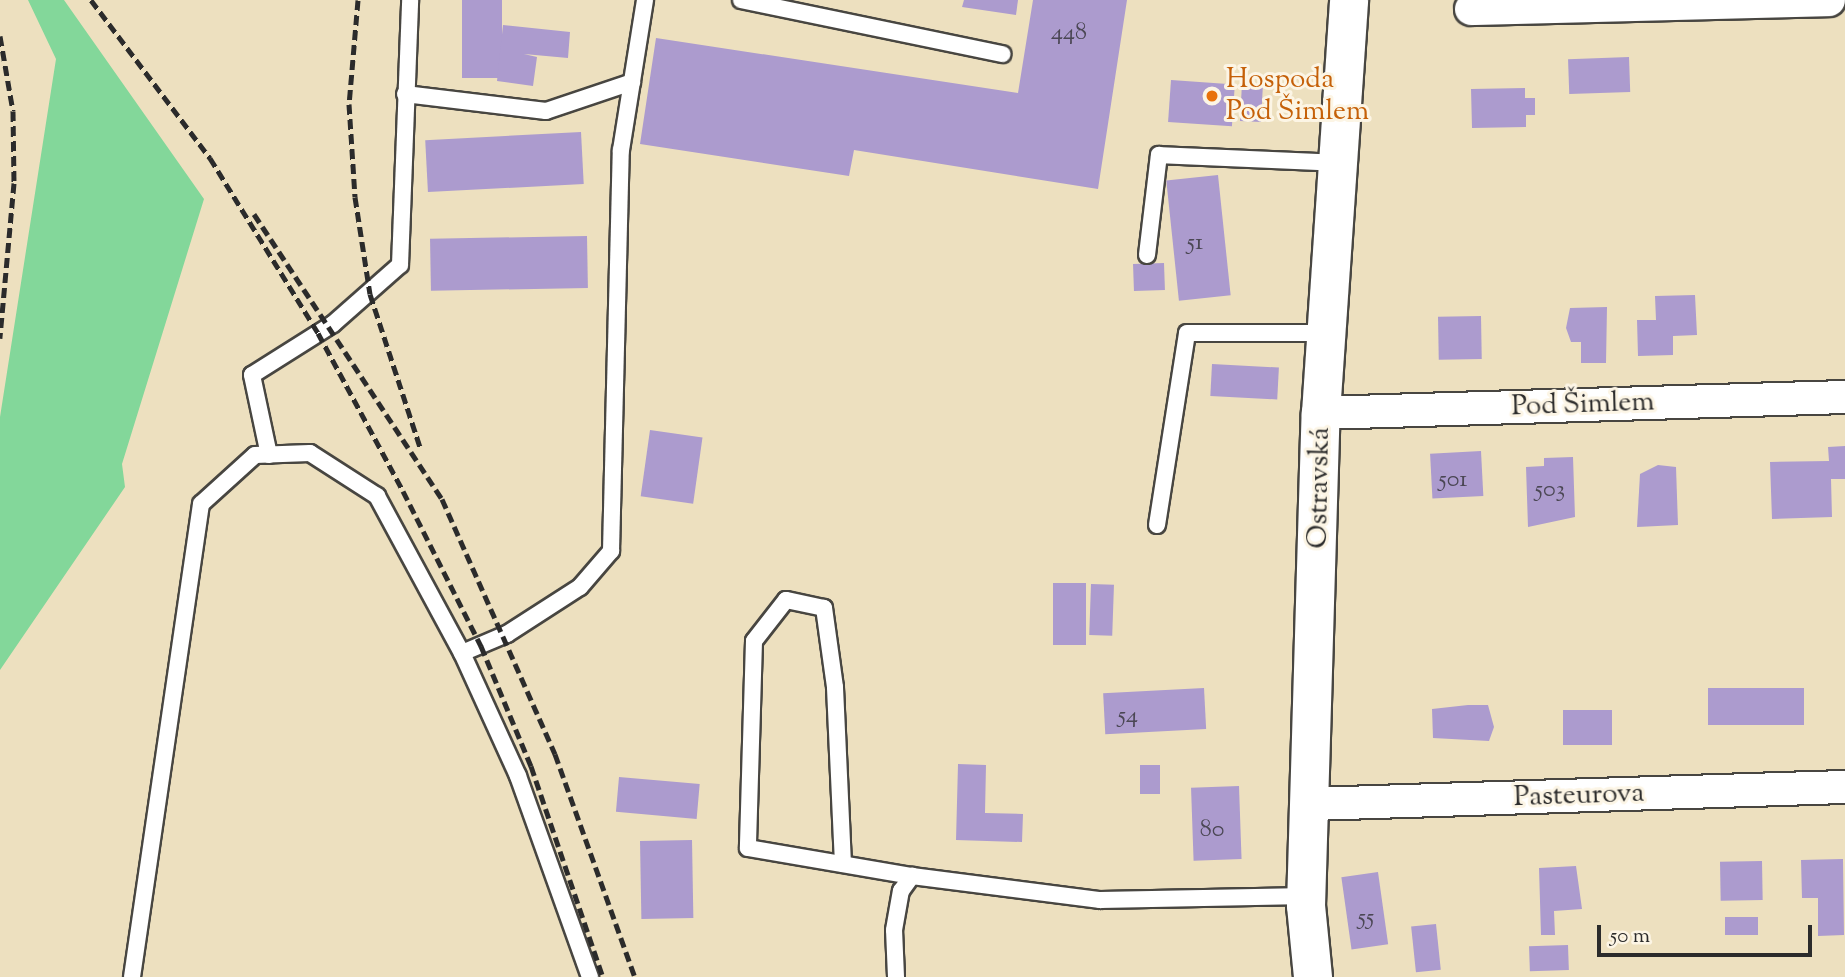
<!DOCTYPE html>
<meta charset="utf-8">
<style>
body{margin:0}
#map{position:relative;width:1845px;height:977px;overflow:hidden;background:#ede0bf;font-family:"Sorts Mill Goudy",serif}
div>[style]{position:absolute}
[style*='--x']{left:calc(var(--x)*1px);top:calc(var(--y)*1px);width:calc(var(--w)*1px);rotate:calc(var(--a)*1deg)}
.green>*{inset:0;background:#83d79a}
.building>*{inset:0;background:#ac9bce;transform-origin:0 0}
.roads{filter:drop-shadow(2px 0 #484641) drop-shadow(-2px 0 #484641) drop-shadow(0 2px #484641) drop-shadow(0 -2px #484641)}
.service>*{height:16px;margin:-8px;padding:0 8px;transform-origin:8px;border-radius:8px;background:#fff}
.minor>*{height:32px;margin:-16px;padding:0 16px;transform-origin:16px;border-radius:16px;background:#fff}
.tertiary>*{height:38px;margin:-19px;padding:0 19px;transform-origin:19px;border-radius:19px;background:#fff}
.rail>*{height:5px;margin-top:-2.5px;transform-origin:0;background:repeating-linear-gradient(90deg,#2b2b2b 0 10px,transparent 0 15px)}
.dots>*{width:19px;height:19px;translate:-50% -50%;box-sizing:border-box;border:4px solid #fcf5e5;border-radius:50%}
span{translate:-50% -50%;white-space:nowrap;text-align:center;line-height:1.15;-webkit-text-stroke:6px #fcf5e5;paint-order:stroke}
.number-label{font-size:24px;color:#4b4754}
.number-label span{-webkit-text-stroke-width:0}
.food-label{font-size:28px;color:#c56008}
.left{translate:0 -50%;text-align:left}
.street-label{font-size:28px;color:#2b2b2b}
.scale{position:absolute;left:1597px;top:925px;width:215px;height:32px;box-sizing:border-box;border:4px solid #2b2b2b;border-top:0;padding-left:9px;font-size:21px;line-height:24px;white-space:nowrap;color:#2b2b2b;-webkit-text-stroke:5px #fcf5e5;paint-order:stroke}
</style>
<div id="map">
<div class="green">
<i style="clip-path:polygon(28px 0,64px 0,204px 199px,122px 464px,125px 487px,0 670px,0 417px,56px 59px)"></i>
</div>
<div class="building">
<i style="left:462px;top:0;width:40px;height:78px"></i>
<i style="clip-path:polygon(964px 0,1018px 0,1016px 15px,962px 7px)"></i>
<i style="clip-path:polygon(1033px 0,1127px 0,1098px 189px,854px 150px,849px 176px,640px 144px,656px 38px,1018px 93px)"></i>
<i style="clip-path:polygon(503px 25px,570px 32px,568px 58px,524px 54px,537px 57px,533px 86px,497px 81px)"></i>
<i style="left:1629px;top:57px;width:35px;height:61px;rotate:88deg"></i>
<i style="left:1171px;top:80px;width:64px;height:42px;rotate:4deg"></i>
<i style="left:1242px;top:83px;width:21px;height:38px;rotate:3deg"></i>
<i style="clip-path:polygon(1525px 88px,1525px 98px,1535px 98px,1535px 115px,1526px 115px,1526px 127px,1472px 128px,1471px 89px)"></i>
<i style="left:581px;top:132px;width:52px;height:156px;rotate:87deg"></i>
<i style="left:1218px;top:175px;width:121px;height:52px;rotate:84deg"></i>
<i style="left:587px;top:236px;width:52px;height:157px;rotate:89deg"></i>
<i style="left:1164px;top:263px;width:27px;height:31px;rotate:88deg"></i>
<i style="clip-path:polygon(1695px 295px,1697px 335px,1673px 336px,1673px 355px,1638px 356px,1637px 320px,1656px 320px,1655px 296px)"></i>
<i style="clip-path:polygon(1607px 307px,1606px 363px,1581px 363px,1581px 342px,1571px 342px,1566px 328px,1570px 308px)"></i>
<i style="left:1481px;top:316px;width:43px;height:43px;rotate:89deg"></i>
<i style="left:1212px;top:364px;width:67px;height:32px;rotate:3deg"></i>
<i style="left:650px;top:430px;width:53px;height:67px;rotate:8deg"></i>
<i style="clip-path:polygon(1845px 446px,1845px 479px,1831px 479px,1832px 517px,1772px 519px,1770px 462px,1829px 461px,1828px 447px)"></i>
<i style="left:1481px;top:451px;width:45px;height:51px;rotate:87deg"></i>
<i style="clip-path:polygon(1573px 457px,1575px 517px,1528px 527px,1526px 467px,1544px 466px,1544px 458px)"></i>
<i style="clip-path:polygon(1658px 465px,1676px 467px,1678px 525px,1637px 527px,1640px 474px)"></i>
<i style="left:1053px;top:583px;width:33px;height:62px"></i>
<i style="left:1091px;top:584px;width:23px;height:51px;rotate:2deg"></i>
<i style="left:1204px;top:688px;width:41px;height:101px;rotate:87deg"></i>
<i style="left:1804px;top:688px;width:37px;height:96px;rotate:90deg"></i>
<i style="clip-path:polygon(1468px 705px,1488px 705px,1494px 727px,1489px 741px,1433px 738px,1432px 709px)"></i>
<i style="left:1612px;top:710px;width:35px;height:49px;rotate:90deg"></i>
<i style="clip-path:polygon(958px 764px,986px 765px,985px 813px,1023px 814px,1022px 842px,956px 840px)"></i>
<i style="left:1140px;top:765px;width:20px;height:29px"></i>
<i style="left:619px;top:777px;width:81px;height:35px;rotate:5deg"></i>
<i style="left:1239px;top:786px;width:73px;height:48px;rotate:88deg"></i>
<i style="left:692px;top:840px;width:78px;height:52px;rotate:89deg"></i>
<i style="clip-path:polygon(1843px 859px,1844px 935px,1818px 936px,1818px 898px,1802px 898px,1801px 860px)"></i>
<i style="left:1762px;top:861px;width:39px;height:42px;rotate:89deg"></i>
<i style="clip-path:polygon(1576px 866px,1582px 909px,1554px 911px,1555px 935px,1541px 935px,1539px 868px)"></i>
<i style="left:1378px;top:872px;width:73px;height:37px;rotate:82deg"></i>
<i style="left:1758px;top:917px;width:18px;height:33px;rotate:90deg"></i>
<i style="left:1436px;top:924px;width:46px;height:25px;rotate:84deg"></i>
<i style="left:1568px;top:945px;width:25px;height:39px;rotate:88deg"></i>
</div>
<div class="roads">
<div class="service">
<i style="--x:741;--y:0;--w:267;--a:11.7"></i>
<i style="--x:405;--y:94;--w:142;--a:6.9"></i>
<i style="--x:546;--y:111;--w:91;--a:-18.6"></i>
<i style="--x:1147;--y:255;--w:101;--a:-83.2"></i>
<i style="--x:1159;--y:155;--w:180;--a:2.5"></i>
<i style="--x:269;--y:455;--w:82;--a:-102"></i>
<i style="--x:252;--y:375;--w:96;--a:-32.2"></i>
<i style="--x:333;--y:324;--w:89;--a:-41.4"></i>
<i style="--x:400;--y:265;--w:265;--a:-87.8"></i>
<i style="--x:1157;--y:525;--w:194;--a:-81.1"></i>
<i style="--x:1187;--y:333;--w:140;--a:0"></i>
<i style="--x:462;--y:653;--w:49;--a:-22.9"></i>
<i style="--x:507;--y:634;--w:87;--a:-32.8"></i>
<i style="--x:580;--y:587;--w:48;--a:-49.3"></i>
<i style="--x:611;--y:551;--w:401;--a:-88.6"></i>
<i style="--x:621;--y:150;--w:152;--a:-80.9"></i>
<i style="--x:843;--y:864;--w:177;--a:-92.6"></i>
<i style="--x:835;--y:687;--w:80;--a:-97.9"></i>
<i style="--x:824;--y:608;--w:39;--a:-168"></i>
<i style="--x:786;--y:600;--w:52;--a:128"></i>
<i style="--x:754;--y:641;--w:207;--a:91.7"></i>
<i style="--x:748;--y:848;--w:166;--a:9.7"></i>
<i style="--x:132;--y:977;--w:478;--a:-81.7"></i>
<i style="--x:201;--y:504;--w:73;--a:-42.2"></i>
<i style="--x:255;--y:455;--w:55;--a:-2.1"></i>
<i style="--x:310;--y:453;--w:80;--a:32.7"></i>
<i style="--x:377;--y:496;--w:179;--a:61.6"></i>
<i style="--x:462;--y:653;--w:135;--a:65.5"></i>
<i style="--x:518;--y:776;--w:214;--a:70.3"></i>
<i style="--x:896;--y:977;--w:47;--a:-92.4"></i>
<i style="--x:894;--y:930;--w:40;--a:-80"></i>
<i style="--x:901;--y:891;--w:19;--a:-54"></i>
<i style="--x:912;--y:876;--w:190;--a:7.3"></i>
<i style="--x:1100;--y:900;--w:207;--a:-1.1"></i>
</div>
<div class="minor">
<i style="--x:1471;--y:9;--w:358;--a:-1.4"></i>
<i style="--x:1321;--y:413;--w:524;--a:-1.75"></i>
<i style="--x:1312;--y:804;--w:533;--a:-1.83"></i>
</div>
<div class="tertiary">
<i style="--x:1313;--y:977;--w:71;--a:-95.6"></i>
<i style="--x:1306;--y:906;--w:493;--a:-88.3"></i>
<i style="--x:1321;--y:413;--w:414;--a:-86.1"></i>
</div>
</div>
<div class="rail">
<i style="--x:91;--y:0;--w:198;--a:53"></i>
<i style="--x:210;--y:158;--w:206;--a:58.3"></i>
<i style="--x:318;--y:333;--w:179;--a:61.7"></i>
<i style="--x:403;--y:491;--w:174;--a:63.3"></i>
<i style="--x:481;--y:646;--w:130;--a:67.4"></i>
<i style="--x:531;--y:766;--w:223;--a:71.2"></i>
<i style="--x:358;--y:0;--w:104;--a:94.9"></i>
<i style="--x:349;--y:104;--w:93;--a:86.3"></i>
<i style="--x:355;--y:197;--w:98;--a:81.2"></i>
<i style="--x:370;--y:294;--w:164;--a:71.9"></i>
<i style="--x:0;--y:36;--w:76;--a:80.2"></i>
<i style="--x:13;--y:111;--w:72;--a:89.2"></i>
<i style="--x:14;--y:183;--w:156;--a:95.2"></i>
<i style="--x:254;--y:214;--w:341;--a:56.6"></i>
<i style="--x:442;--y:499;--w:279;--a:66.1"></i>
<i style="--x:555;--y:754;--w:237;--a:70.3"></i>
</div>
<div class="dots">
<i style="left:1212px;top:96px;background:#e8710a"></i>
</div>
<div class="number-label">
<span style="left:1069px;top:34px">448</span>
<span style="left:1195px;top:244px">51</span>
<span style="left:1453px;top:481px">501</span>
<span style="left:1550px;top:491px">503</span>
<span style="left:1128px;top:717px">54</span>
<span style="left:1212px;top:831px">80</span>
<span style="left:1366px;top:919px">55</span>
</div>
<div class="food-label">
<span class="left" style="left:1226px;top:96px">Hospoda<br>Pod Šimlem</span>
</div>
<div class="street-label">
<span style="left:1583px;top:405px;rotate:-2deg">Pod Šimlem</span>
<span style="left:1320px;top:488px;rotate:-89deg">Ostravská</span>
<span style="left:1579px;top:796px;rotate:-2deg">Pasteurova</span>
</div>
<div class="scale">50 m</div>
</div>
